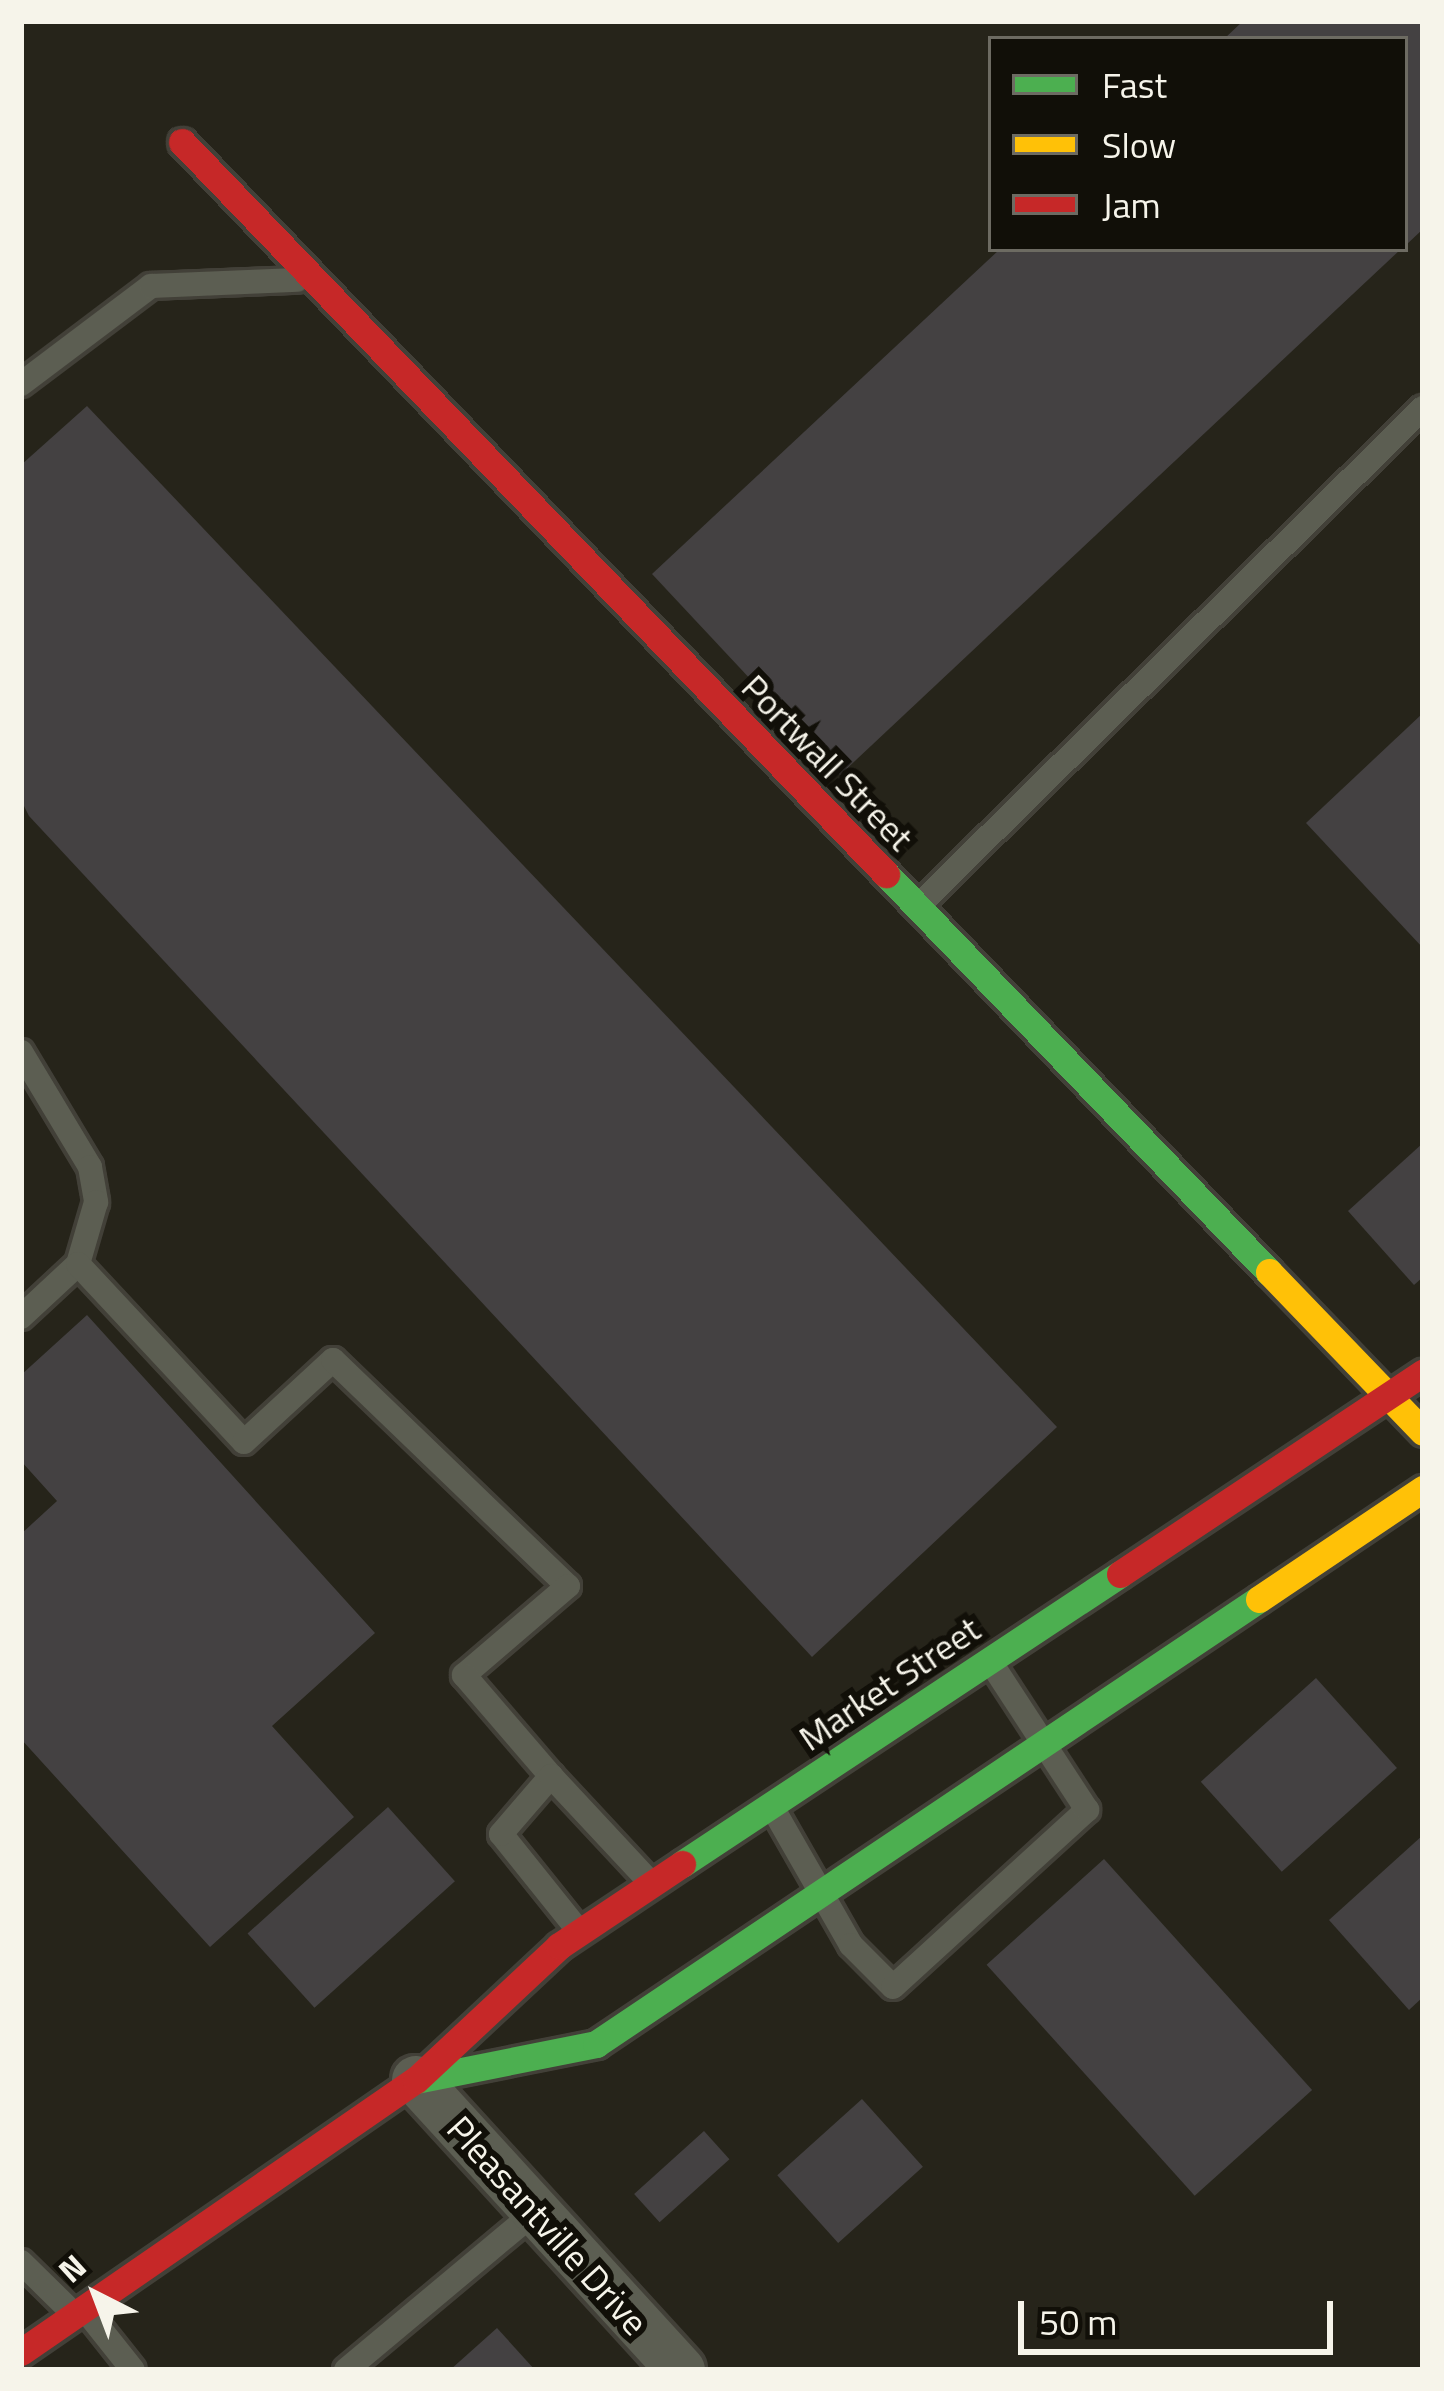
<!DOCTYPE html>
<style>
body{margin:0}
#map{position:relative;width:1444px;height:2391px;overflow:hidden;background:#26241a;font-family:"Titillium Web",sans-serif}
div>[style]{position:absolute}
[style*='--x']{left:calc(var(--x)*1px);top:calc(var(--y)*1px);width:calc(var(--w)*1px);rotate:calc(var(--a)*1deg)}
.building>*{inset:0;background:#444142;transform-origin:0 0}
.roads{filter:drop-shadow(3px 0 #424038) drop-shadow(-3px 0 #424038) drop-shadow(0 3px #424038) drop-shadow(0 -3px #424038)}
.lane>*{height:24px;margin:-12px;padding:0 12px;transform-origin:12px;border-radius:12px;background:#5c5e52}
.street>*{height:48px;margin:-24px;padding:0 24px;transform-origin:24px;border-radius:24px;background:#5c5e52}
.fast>*{height:27px;margin:-13.5px;padding:0 13.5px;transform-origin:13.5px;border-radius:13.5px;background:#4caf50}
.slow>*{height:27px;margin:-13.5px;padding:0 13.5px;transform-origin:13.5px;border-radius:13.5px;background:#ffc107}
.jam>*{height:27px;margin:-13.5px;padding:0 13.5px;transform-origin:13.5px;border-radius:13.5px;background:#c62828}
span{translate:-50% -50%;white-space:nowrap;text-align:center;line-height:1.15;-webkit-text-stroke:12px #110f08;paint-order:stroke}
.street-label{font-size:36px;color:#f6f4ea}
.frame{position:absolute;inset:0;border:24px solid #f6f4ea;pointer-events:none}
.legend{position:absolute;left:988px;top:36px;width:420px;height:216px;box-sizing:border-box;background:#110f08;border:3px solid #6d6b62;margin:0;padding:15px 21px;list-style:none;font-size:36px;color:#f6f4ea}
.legend li{display:flex;align-items:center;gap:24px;height:60px}
.legend b{width:60px;border:3px solid #6d6b62}
.north{position:absolute;left:36px;top:2235px;width:120px;height:120px;-webkit-text-stroke:9px #110f08;paint-order:stroke;rotate:318deg;font-size:33px;font-weight:700;line-height:48px;text-align:center;color:#f6f4ea}
.north::after{content:'';display:block;margin:auto;width:42px;height:54px;background:#f6f4ea;clip-path:polygon(50% 0,100% 100%,50% 72%,0 100%)}
.scale{position:absolute;left:1018px;top:2301px;width:315px;height:54px;box-sizing:border-box;border:6px solid #f6f4ea;border-top:0;padding-left:15px;font-size:36px;line-height:42px;white-space:nowrap;color:#f6f4ea;-webkit-text-stroke:9px #110f08;paint-order:stroke}
</style>
<div id="map">
<div class="building">
<i style="clip-path:polygon(1243px 21px,1423px 21px,1423px 229px,1405px 246px,1405px 39px,1224px 39px)"></i>
<i style="clip-path:polygon(1000px 249px,1401px 249px,840px 775px,652px 574px)"></i>
<i style="clip-path:polygon(87px 406px,1057px 1427px,812px 1657px,29px 816px,21px 800px,21px 465px)"></i>
<i style="clip-path:polygon(1423px 713px,1423px 948px,1306px 823px)"></i>
<i style="clip-path:polygon(1423px 1143px,1423px 1277px,1414px 1285px,1348px 1211px)"></i>
<i style="clip-path:polygon(87px 1315px,375px 1633px,272px 1726px,354px 1817px,210px 1947px,21px 1739px,21px 1534px,57px 1501px,21px 1461px,21px 1375px)"></i>
<i style="left:1316px;top:1678px;width:121px;height:155px;rotate:48deg"></i>
<i style="left:388px;top:1807px;width:100px;height:189px;rotate:48deg"></i>
<i style="clip-path:polygon(1423px 1835px,1423px 1997px,1409px 2010px,1329px 1920px)"></i>
<i style="left:1104px;top:1859px;width:311px;height:158px;rotate:48deg"></i>
<i style="left:862px;top:2099px;width:91px;height:114px;rotate:48deg"></i>
<i style="left:704px;top:2131px;width:38px;height:94px;rotate:48deg"></i>
<i style="clip-path:polygon(497px 2328px,535px 2370px,450px 2370px)"></i>
</div>
<div class="roads">
<div class="lane">
<i style="--x:21;--y:384;--w:163;--a:-37"></i>
<i style="--x:151;--y:286;--w:146;--a:-2.4"></i>
<i style="--x:919;--y:905;--w:708;--a:-44.6"></i>
<i style="--x:21;--y:1052;--w:134;--a:59"></i>
<i style="--x:90;--y:1167;--w:36;--a:80"></i>
<i style="--x:96;--y:1202;--w:65;--a:106.2"></i>
<i style="--x:21;--y:1317;--w:78;--a:-42.9"></i>
<i style="--x:78;--y:1264;--w:243;--a:47"></i>
<i style="--x:244;--y:1442;--w:121;--a:-42.7"></i>
<i style="--x:333;--y:1360;--w:326;--a:43.9"></i>
<i style="--x:568;--y:1586;--w:137;--a:139.4"></i>
<i style="--x:464;--y:1675;--w:133;--a:49.3"></i>
<i style="--x:772;--y:1807;--w:159;--a:60.2"></i>
<i style="--x:851;--y:1945;--w:59;--a:45"></i>
<i style="--x:893;--y:1987;--w:263;--a:-42.4"></i>
<i style="--x:1087;--y:1810;--w:174;--a:-123.1"></i>
<i style="--x:578;--y:1930;--w:123;--a:-128.7"></i>
<i style="--x:501;--y:1834;--w:77;--a:-49.2"></i>
<i style="--x:551;--y:1776;--w:142;--a:47"></i>
<i style="--x:21;--y:2262;--w:74;--a:44.5"></i>
<i style="--x:86;--y:2311;--w:75;--a:51.5"></i>
<i style="--x:346;--y:2370;--w:248;--a:-39.9"></i>
</div>
<div class="street">
<i style="--x:416;--y:2080;--w:393;--a:47.6"></i>
</div>
<div class="fast">
<i style="--x:886;--y:874;--w:552;--a:46.1"></i>
<i style="--x:682;--y:1864;--w:525;--a:-33.51"></i>
<i style="--x:416;--y:2080;--w:184;--a:-11.3"></i>
<i style="--x:596;--y:2044;--w:798;--a:-33.87"></i>
</div>
<div class="slow">
<i style="--x:1269;--y:1272;--w:222;--a:46.1"></i>
<i style="--x:1259;--y:1599;--w:197;--a:-33.9"></i>
</div>
<div class="jam">
<i style="--x:182;--y:142;--w:1016;--a:46.12"></i>
<i style="--x:1120;--y:1574;--w:364;--a:-33.6"></i>
<i style="--x:21;--y:2352;--w:480;--a:-34.6"></i>
<i style="--x:416;--y:2080;--w:196;--a:-43.1"></i>
<i style="--x:559;--y:1946;--w:148;--a:-33.7"></i>
</div>
</div>
<div class="street-label">
<span style="left:828px;top:762px;rotate:46deg">Portwall Street</span>
<span style="left:889px;top:1683px;rotate:-34deg">Market Street</span>
<span style="left:548px;top:2225px;rotate:48deg">Pleasantville Drive</span>
</div>
<div class="frame"></div>
<ul class="legend">
<li><b style="height:15px;background:#4caf50"></b>Fast</li>
<li><b style="height:15px;background:#ffc107"></b>Slow</li>
<li><b style="height:15px;background:#c62828"></b>Jam</li>
</ul>
<div class="north">N</div>
<div class="scale">50 m</div>
</div>
